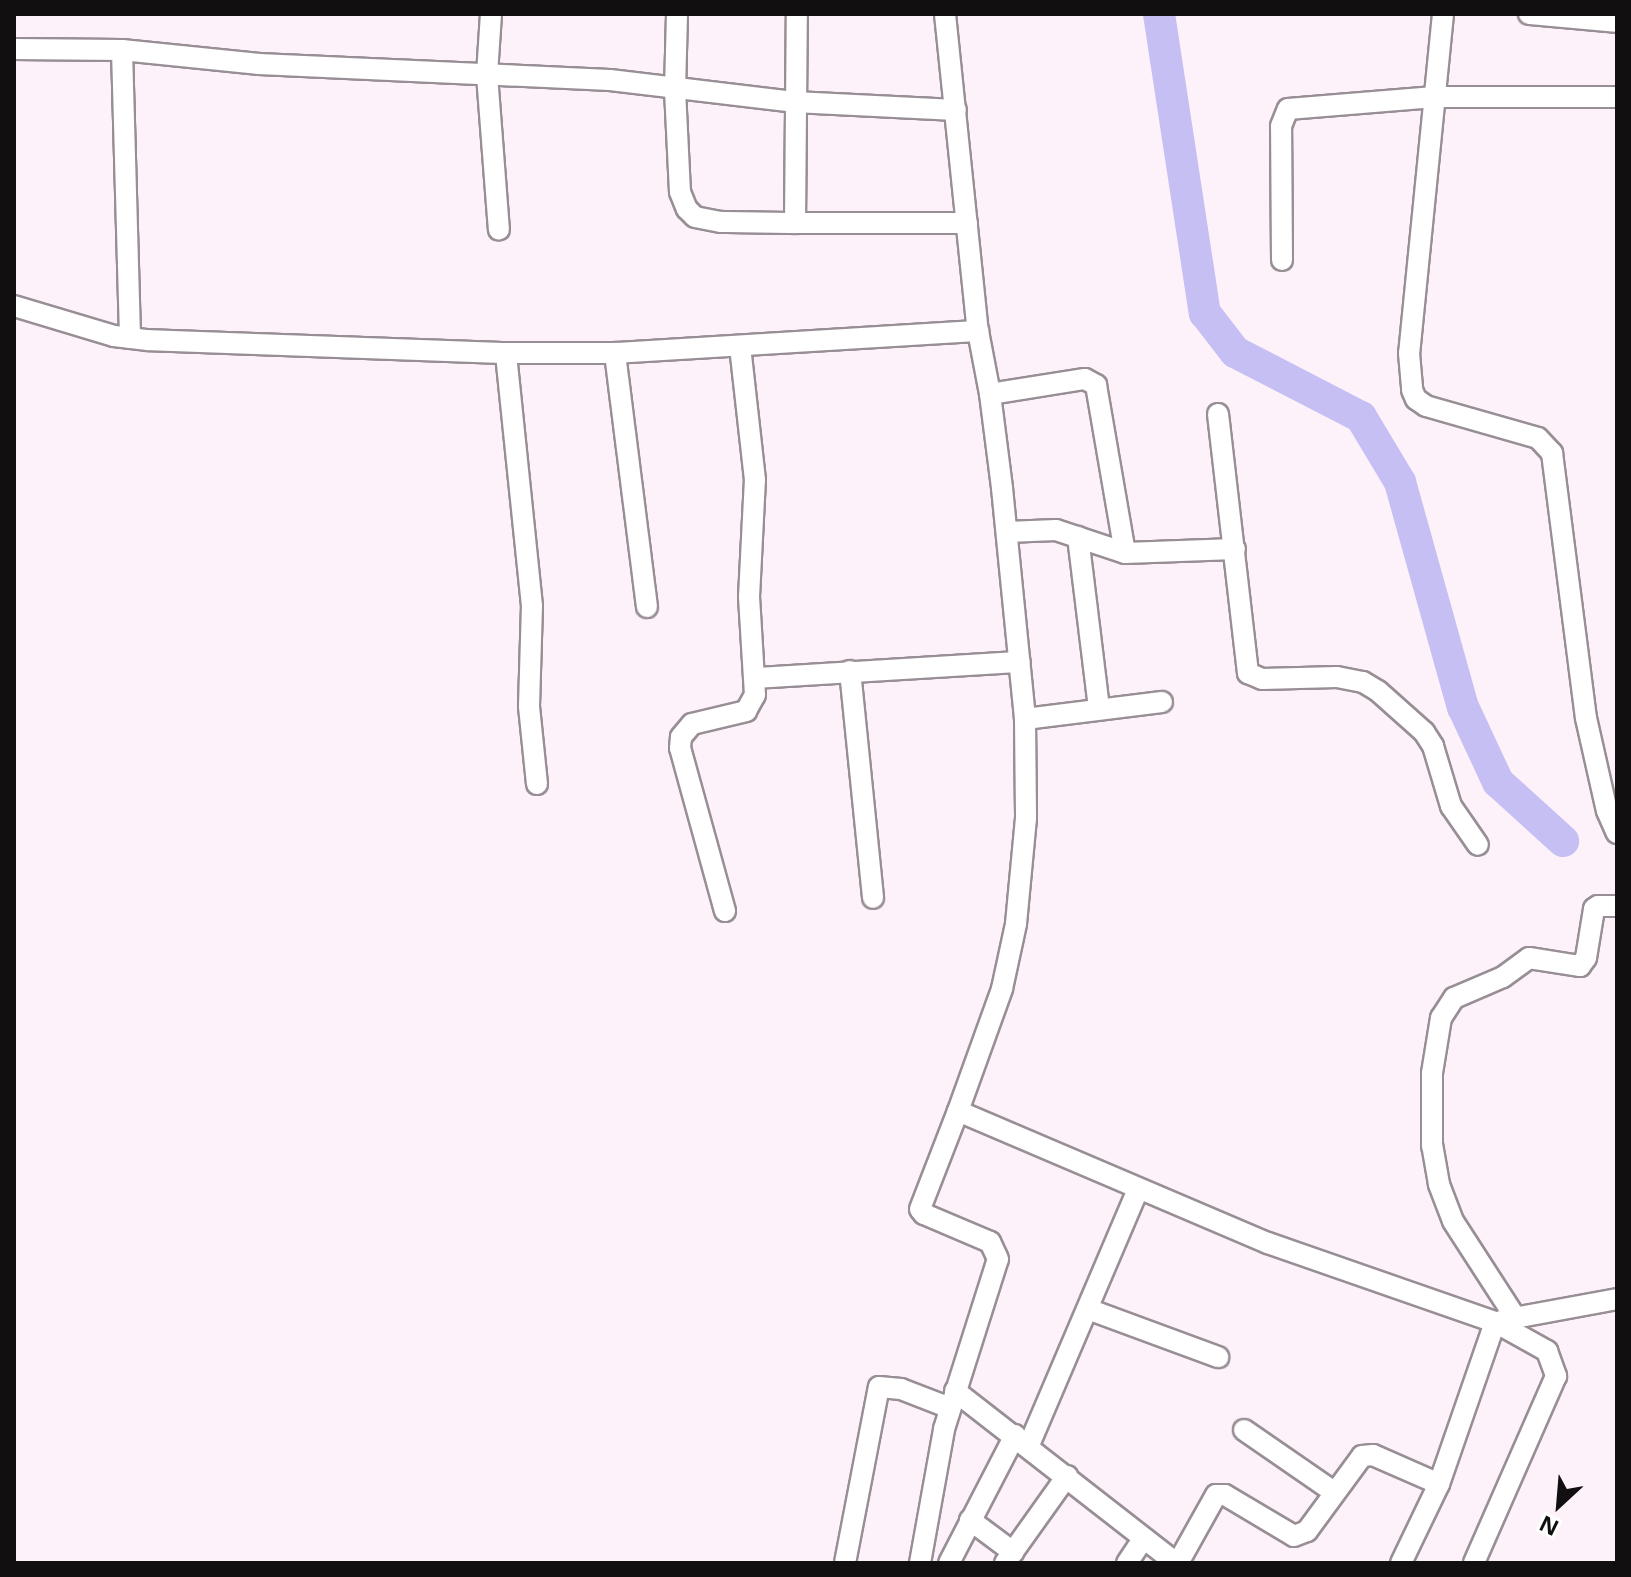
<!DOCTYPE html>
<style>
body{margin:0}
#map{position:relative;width:1631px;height:1577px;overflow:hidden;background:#fdf2fa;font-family:"Open Sans",sans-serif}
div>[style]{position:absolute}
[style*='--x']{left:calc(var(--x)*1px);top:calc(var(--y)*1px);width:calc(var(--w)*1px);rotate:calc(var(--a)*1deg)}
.river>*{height:32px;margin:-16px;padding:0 16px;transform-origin:16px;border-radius:16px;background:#c6bff3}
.roads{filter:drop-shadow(2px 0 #988e95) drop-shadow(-2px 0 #988e95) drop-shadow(0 2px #988e95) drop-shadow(0 -2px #988e95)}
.street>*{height:20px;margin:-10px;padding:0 10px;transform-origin:10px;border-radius:10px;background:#fff}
span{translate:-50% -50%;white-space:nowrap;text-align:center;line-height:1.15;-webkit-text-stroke:6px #fff;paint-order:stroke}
.frame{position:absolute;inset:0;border:16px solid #120f11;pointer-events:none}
.north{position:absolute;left:1519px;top:1465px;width:80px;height:80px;-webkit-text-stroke:6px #fff;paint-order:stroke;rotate:206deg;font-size:22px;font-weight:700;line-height:32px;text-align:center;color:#120f11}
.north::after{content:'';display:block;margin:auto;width:28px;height:36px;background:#120f11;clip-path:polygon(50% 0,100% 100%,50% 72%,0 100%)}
</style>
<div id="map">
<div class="river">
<i style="--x:1159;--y:14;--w:303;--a:81.3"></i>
<i style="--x:1205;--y:313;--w:49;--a:52.4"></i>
<i style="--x:1235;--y:352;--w:142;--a:27.3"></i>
<i style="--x:1361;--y:417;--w:76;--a:59"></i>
<i style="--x:1400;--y:482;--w:234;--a:74.4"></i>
<i style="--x:1463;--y:707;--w:83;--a:65"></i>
<i style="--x:1498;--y:782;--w:88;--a:42.2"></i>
</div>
<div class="roads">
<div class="street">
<i style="--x:491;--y:14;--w:61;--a:93.8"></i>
<i style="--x:487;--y:75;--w:155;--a:85.6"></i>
<i style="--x:677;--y:14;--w:76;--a:91.5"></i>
<i style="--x:675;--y:90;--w:102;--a:87.2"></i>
<i style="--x:680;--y:192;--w:18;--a:68"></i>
<i style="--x:687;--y:209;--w:11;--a:45"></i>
<i style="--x:695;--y:217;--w:26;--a:11"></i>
<i style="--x:721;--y:222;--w:74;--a:0.8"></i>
<i style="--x:795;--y:223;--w:209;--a:-89.5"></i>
<i style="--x:945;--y:14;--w:319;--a:84.1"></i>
<i style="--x:978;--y:331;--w:64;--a:79.2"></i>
<i style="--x:990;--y:394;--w:95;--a:82.7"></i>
<i style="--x:1002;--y:488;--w:232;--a:84.3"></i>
<i style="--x:1025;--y:719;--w:99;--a:89.4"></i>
<i style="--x:1026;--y:818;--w:106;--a:95.4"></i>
<i style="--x:1016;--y:924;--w:66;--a:102.2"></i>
<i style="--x:1002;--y:989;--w:130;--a:109.8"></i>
<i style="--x:958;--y:1111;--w:337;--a:23.1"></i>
<i style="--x:1268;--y:1243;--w:240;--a:19.2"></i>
<i style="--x:1495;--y:1322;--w:60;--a:29.1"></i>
<i style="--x:1547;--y:1351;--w:27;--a:70"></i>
<i style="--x:1556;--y:1376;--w:204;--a:113.7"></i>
<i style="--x:1443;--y:14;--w:341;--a:95.7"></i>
<i style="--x:1409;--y:353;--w:37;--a:85"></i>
<i style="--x:1412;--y:390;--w:10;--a:66"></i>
<i style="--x:1416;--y:399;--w:12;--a:35"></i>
<i style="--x:1426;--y:406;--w:116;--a:15.9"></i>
<i style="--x:1538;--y:438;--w:21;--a:47"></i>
<i style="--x:1552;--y:453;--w:267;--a:82.7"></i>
<i style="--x:1586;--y:718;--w:95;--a:77.3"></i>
<i style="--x:1607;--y:811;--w:24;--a:66"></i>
<i style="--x:1529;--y:14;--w:88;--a:5.2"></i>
<i style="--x:14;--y:49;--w:108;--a:0.5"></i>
<i style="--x:122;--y:50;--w:138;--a:5.8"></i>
<i style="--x:259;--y:64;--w:351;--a:2.6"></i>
<i style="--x:610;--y:80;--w:185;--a:6.8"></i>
<i style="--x:794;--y:102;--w:162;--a:2.8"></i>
<i style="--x:122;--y:50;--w:288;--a:88.4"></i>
<i style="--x:795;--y:223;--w:172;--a:0"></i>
<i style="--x:1282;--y:260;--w:134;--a:-90.4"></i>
<i style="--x:1281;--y:126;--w:18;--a:-68"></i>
<i style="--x:1288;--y:109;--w:147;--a:-4.7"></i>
<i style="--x:1435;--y:97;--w:182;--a:0"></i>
<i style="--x:14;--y:306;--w:104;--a:16.7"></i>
<i style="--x:114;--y:336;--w:34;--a:7"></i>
<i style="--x:148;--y:340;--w:358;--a:2.1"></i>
<i style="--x:990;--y:394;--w:96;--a:-9"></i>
<i style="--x:1085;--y:379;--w:13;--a:29"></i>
<i style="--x:1096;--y:385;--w:170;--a:80.2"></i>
<i style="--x:1218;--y:414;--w:261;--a:83.4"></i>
<i style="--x:1248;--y:673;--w:15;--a:23"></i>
<i style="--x:1262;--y:679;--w:75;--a:-1.5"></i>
<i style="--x:1337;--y:677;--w:26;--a:11"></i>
<i style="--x:1363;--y:682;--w:17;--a:31"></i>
<i style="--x:1378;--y:691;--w:62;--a:41.7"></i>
<i style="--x:1424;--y:732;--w:17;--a:57"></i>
<i style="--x:1433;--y:746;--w:63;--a:73.3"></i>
<i style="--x:1451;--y:806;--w:47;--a:55.3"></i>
<i style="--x:1007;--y:532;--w:49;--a:-2.3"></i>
<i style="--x:1056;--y:530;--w:73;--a:18.4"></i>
<i style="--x:1125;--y:553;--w:110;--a:-2.1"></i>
<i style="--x:1078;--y:537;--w:172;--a:83"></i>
<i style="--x:647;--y:607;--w:256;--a:-97.2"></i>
<i style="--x:615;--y:353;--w:364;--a:-3.5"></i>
<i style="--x:850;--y:671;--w:228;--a:84.2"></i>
<i style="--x:756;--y:678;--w:264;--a:-3.5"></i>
<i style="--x:1025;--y:719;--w:138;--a:-7.1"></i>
<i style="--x:537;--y:784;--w:78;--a:-95.9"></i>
<i style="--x:529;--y:706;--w:100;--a:-88.3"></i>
<i style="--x:532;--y:606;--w:254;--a:-95.9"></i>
<i style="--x:506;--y:353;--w:109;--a:0"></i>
<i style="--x:725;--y:911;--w:169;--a:-105.4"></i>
<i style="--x:680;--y:748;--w:11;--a:-85"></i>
<i style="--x:681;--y:737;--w:17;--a:-50"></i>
<i style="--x:692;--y:724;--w:56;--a:-13.5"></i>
<i style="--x:746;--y:711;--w:18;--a:-61"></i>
<i style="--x:755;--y:695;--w:98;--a:-93.5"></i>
<i style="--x:749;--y:597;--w:117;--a:-87.1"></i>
<i style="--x:755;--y:480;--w:134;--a:-96.4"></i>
<i style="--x:1088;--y:1309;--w:139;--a:20.3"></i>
<i style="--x:1515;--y:1317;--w:114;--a:-122.9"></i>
<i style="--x:1453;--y:1221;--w:40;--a:-111"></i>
<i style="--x:1439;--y:1184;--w:39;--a:-100"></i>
<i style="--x:1432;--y:1146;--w:73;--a:-90"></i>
<i style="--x:1432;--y:1073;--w:56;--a:-80.7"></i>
<i style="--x:1441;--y:1018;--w:24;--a:-57"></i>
<i style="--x:1454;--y:998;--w:53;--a:-23.2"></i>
<i style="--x:1503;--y:977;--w:32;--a:-36"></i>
<i style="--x:1529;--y:958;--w:52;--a:8.9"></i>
<i style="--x:1580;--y:966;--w:10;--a:-53"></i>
<i style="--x:1586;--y:958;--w:50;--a:-80.7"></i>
<i style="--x:1594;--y:909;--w:5;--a:-37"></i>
<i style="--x:1598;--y:906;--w:19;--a:0"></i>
<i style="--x:1503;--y:1320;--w:116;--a:-10.4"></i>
<i style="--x:955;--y:1391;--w:280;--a:37.9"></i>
<i style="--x:1244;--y:1430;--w:109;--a:34.6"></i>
<i style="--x:1029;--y:1445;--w:277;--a:-66.9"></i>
<i style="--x:970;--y:1520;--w:54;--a:36.7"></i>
<i style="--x:845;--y:1563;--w:179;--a:-79.1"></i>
<i style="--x:879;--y:1387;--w:22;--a:5"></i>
<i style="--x:901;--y:1389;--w:53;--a:21.2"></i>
<i style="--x:920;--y:1563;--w:136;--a:-79.8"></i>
<i style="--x:944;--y:1429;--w:178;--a:-72.4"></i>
<i style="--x:998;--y:1259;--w:19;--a:-115"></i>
<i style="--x:990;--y:1242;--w:72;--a:-157"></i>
<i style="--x:924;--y:1214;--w:6;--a:-129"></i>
<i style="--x:920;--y:1209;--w:105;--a:-68.8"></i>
<i style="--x:949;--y:1563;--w:144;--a:-62.7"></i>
<i style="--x:1005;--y:1563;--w:107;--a:-54.5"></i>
<i style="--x:1127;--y:1563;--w:29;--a:-56"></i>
<i style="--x:1178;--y:1563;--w:78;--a:-60.8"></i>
<i style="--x:1216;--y:1495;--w:9;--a:0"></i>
<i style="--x:1225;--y:1495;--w:80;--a:30.7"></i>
<i style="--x:1294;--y:1536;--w:14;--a:-21"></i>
<i style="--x:1307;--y:1531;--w:93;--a:-53.7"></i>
<i style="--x:1362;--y:1456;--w:11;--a:-5"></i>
<i style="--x:1373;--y:1455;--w:72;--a:23.7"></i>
<i style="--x:1401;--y:1563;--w:88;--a:-64.3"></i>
<i style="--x:1439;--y:1484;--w:171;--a:-70.9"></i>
</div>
</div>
<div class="frame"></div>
<div class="north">N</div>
</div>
